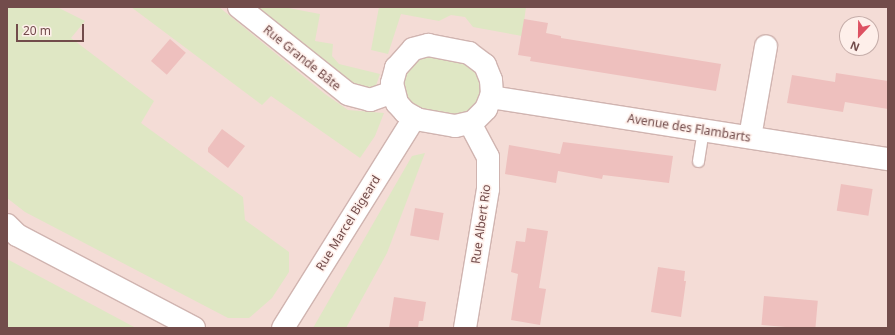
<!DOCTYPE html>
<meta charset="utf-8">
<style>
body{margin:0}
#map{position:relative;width:895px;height:335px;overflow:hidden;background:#fbeae4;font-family:"Noto Sans",sans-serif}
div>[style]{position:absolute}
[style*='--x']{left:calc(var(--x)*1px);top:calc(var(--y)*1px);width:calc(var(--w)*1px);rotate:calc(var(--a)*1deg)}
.residential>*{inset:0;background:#f4dcd6}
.green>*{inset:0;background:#dfe7c4}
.building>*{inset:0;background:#eec0be;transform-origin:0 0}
.roads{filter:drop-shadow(1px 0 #d0b4b0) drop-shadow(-1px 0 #d0b4b0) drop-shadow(0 1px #d0b4b0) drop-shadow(0 -1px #d0b4b0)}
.lane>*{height:11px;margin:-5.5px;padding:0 5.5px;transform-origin:5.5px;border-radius:5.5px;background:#fff}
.street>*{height:22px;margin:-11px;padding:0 11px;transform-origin:11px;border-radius:11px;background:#fff}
span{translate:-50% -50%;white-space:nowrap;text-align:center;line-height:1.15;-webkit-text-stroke:3px #feefea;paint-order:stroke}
.street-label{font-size:12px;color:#724c4b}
.frame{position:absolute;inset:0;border:8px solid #724c4b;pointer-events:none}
.north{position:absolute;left:839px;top:16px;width:40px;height:40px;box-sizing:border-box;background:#feefea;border:1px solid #c6aeaa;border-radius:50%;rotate:202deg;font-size:11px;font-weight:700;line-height:16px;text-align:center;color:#724c4b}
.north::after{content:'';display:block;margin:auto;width:14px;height:18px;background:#dd5162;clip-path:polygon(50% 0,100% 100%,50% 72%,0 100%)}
.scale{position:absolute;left:16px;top:24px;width:68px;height:18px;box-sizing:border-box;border:2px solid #724c4b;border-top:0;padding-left:5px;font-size:12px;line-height:14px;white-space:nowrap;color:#724c4b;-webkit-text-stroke:3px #feefea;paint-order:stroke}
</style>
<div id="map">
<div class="residential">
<i style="clip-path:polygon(evenodd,7px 7px,888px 7px,888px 328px,7px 328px,7px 7px,847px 24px,871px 24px,871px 48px,847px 48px,847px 24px)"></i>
</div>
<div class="green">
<i style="clip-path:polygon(7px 7px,57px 7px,85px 21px,71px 38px,154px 101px,141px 123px,243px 197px,245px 220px,289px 252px,289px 272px,272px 298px,249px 318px,228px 318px,25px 212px,7px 198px)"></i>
<i style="clip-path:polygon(131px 7px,219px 7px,325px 94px,348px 110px,384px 113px,375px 136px,360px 158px,271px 96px,262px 105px)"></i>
<i style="clip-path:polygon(247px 7px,283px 7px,320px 14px,315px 41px,333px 44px,332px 56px,339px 64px,380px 74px,374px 91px,363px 92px)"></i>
<i style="clip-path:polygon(379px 7px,526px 7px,522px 36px,473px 27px,465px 17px,451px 15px,439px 21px,401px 14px,388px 54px,371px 50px)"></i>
<i style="clip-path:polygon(429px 54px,460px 60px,474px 66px,483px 86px,475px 108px,461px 116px,422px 111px,414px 107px,403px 93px,403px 76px,412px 62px)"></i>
<i style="clip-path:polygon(425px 153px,387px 253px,346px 328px,313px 328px,412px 156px)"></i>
<i style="clip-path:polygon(7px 259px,136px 328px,7px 328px)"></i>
</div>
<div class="building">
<i style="clip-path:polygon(524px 19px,548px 23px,546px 33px,561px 36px,561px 38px,721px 64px,716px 91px,530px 61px,531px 57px,518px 55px)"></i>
<i style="left:170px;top:39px;width:21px;height:29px;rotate:41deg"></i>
<i style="clip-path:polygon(836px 73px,888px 81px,888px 109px,845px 102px,843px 112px,787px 103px,792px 75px,835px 82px)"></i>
<i style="clip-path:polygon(222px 129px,245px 146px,228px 168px,208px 152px,208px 148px)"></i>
<i style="clip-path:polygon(563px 142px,673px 156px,669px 183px,603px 175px,602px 179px,558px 171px,556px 183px,505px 174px,509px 145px,560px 154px)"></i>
<i style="left:841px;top:184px;width:32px;height:27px;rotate:9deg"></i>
<i style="left:415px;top:208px;width:29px;height:28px;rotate:10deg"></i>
<i style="clip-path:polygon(527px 228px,548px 231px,539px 288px,546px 289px,540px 325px,511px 320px,518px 274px,511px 272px,516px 241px,525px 242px)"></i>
<i style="clip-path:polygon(658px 267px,685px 271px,684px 281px,686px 281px,681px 317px,651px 312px)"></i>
<i style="left:764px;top:296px;width:54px;height:29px;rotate:5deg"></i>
<i style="clip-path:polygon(394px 297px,426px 302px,423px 321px,419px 321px,418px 328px,389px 328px)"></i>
</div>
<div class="roads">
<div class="lane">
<i style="--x:698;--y:161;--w:31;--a:-81"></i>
</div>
<div class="street">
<i style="--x:239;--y:7;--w:139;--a:38.6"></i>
<i style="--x:348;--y:94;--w:23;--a:15"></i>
<i style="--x:370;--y:100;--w:24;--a:-19"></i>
<i style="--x:428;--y:45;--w:42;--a:11"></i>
<i style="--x:469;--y:53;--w:20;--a:37"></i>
<i style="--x:485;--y:65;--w:16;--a:68"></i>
<i style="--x:491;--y:80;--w:14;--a:86"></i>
<i style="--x:492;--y:94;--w:16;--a:112"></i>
<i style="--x:486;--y:109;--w:18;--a:135"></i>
<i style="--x:473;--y:122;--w:18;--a:167"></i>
<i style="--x:455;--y:126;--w:39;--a:-170"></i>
<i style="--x:417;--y:119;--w:14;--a:-150"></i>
<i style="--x:405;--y:112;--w:12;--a:-132"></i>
<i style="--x:397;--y:103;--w:21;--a:-104"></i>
<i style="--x:392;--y:83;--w:16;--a:-75"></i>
<i style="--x:396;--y:68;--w:25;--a:-48"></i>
<i style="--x:413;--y:49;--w:16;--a:-15"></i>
<i style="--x:491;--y:97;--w:402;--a:8.9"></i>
<i style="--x:750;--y:137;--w:92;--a:-80"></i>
<i style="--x:7;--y:225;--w:14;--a:45"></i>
<i style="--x:17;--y:235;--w:200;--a:27.7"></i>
<i style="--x:283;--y:328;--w:248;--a:-58"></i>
<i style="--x:465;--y:328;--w:141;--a:-80.6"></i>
<i style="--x:488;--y:189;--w:32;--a:-90"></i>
<i style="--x:488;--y:157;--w:38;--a:-118"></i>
</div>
</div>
<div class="street-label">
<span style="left:302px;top:58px;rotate:39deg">Rue Grande Bâte</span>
<span style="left:689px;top:128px;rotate:9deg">Avenue des Flambarts</span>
<span style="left:348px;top:223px;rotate:-58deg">Rue Marcel Bigeard</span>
<span style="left:481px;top:224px;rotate:-82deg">Rue Albert Rio</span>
</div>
<div class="frame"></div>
<div class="north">N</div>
<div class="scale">20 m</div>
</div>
